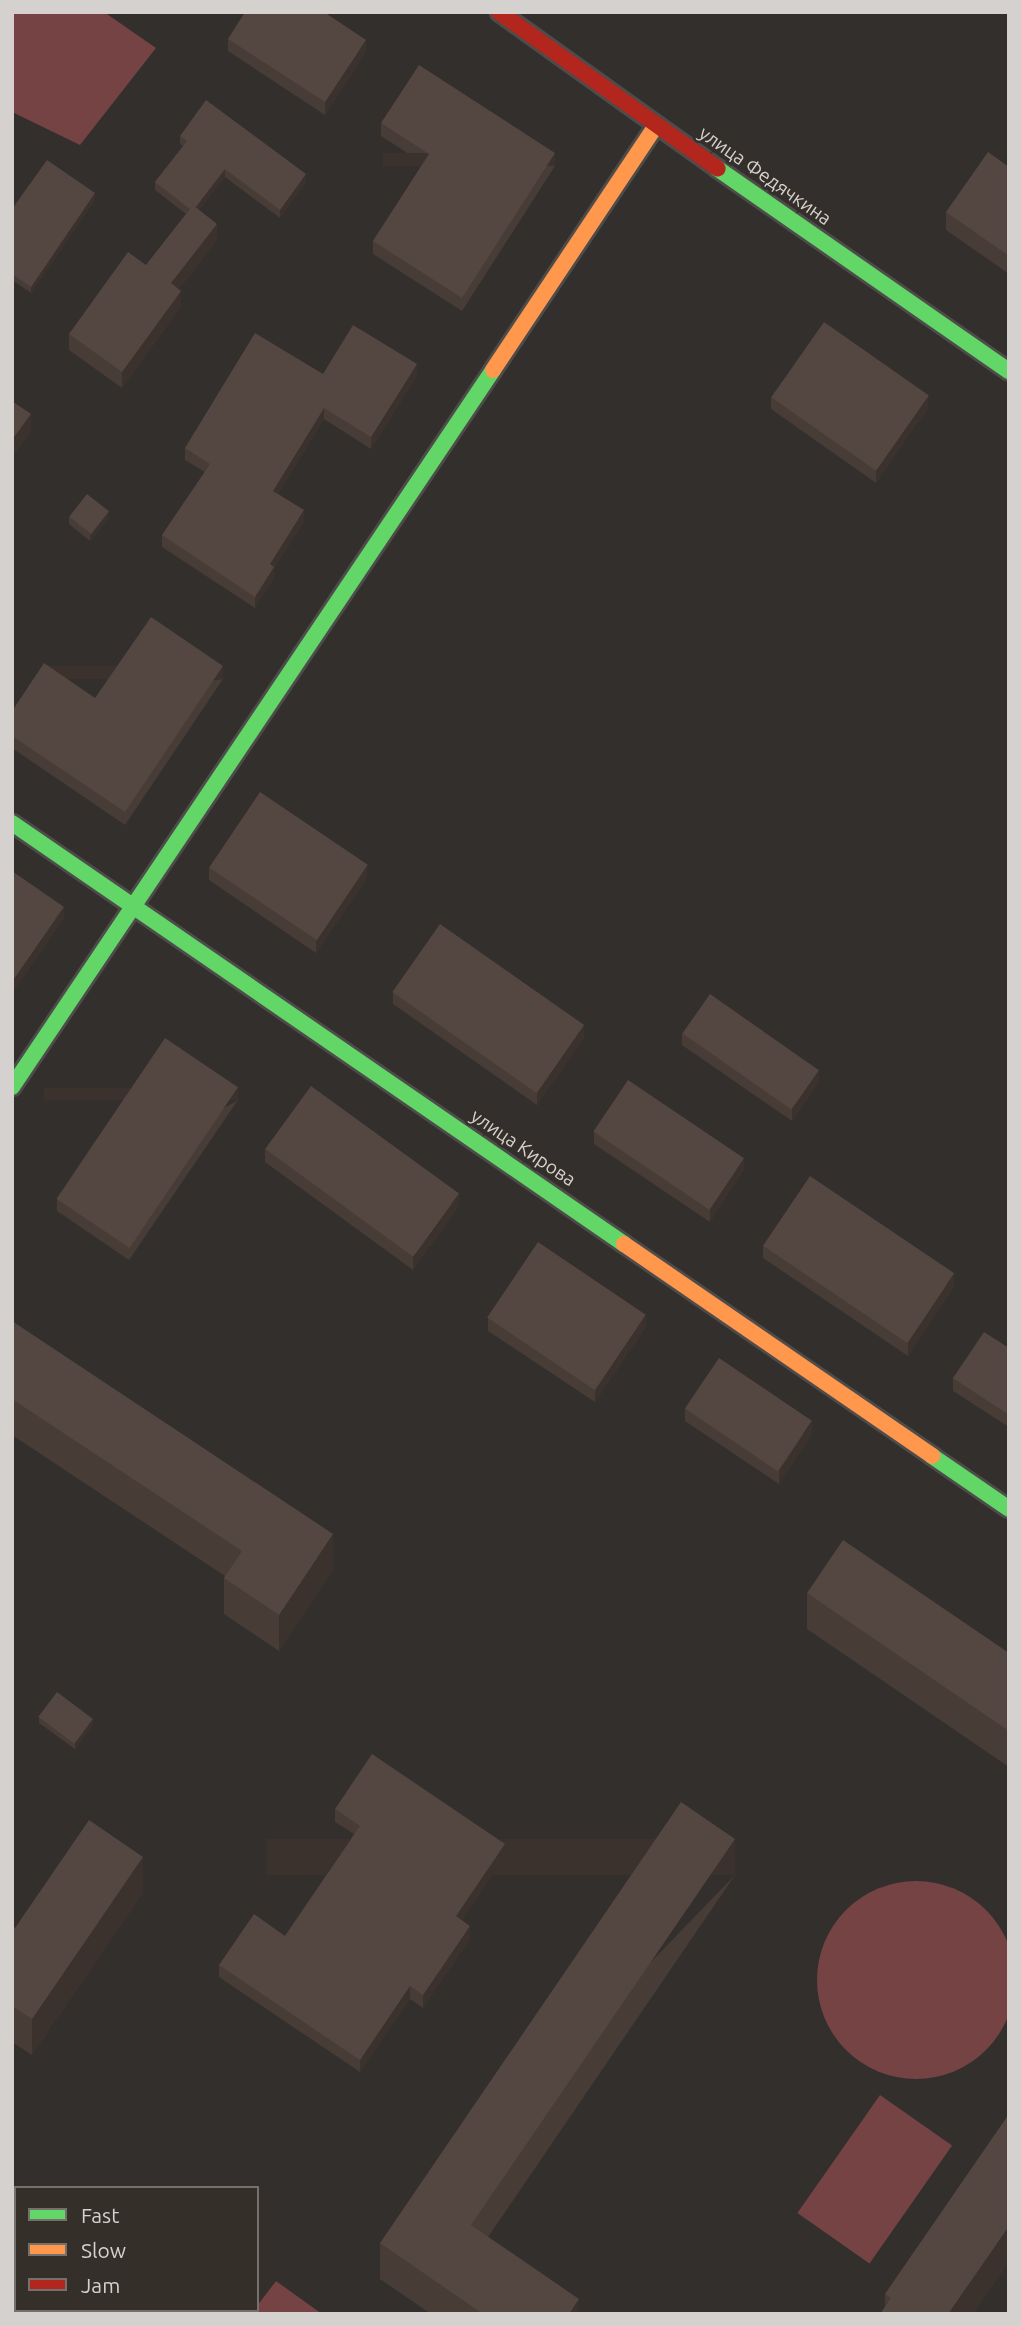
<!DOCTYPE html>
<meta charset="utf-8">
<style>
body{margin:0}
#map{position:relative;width:1021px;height:2326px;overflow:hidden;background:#322f2d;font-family:Ubuntu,sans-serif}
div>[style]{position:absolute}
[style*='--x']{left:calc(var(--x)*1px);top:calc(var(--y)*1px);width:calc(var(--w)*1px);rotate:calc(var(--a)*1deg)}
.green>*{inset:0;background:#754344;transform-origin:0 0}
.round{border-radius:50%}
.roads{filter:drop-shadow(2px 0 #4e4c4a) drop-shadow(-2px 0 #4e4c4a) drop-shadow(0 2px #4e4c4a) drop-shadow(0 -2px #4e4c4a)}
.fast>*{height:16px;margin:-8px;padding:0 8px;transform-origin:8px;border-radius:8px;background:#63d668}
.slow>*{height:16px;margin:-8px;padding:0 8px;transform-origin:8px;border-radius:8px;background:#ff974d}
.jam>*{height:16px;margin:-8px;padding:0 8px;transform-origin:8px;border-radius:8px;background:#b3261e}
.wall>*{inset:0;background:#483c37}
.shaded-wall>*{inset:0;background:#3b312d;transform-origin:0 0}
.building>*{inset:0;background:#544640;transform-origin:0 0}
span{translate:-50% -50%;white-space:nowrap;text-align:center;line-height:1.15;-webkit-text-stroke:5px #352f2a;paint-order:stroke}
.street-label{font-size:19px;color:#d5d1ce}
.frame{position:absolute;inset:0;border:14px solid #d5d1ce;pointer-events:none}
.legend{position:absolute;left:14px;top:2186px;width:245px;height:126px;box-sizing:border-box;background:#352f2a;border:2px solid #75706c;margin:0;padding:9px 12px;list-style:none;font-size:21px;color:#d5d1ce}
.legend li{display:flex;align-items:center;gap:14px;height:35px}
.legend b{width:35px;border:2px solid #75706c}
</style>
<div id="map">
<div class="green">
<i style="clip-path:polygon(12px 12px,104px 12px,156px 48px,80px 145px,12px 112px)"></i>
<i class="round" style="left:817px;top:1881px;width:198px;height:198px"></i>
<i style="left:880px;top:2095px;width:88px;height:144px;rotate:35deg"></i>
<i style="clip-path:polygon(16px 2274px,16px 2310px,172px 2310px,177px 2314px,12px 2314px,12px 2278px)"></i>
<i style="clip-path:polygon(276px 2281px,322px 2314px,251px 2314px,257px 2310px,257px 2306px)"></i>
</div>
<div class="roads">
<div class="fast">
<i style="--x:718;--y:169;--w:354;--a:34.8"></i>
<i style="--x:12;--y:823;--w:743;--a:34.52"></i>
<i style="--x:12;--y:1087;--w:863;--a:-56.14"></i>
<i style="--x:932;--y:1456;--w:93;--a:34.5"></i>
</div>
<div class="slow">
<i style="--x:493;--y:370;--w:293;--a:-56.3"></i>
<i style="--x:624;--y:1244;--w:374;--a:34.5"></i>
</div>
<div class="jam">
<i style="--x:499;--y:12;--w:269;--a:35.6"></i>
</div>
</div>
<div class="wall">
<i style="clip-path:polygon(228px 39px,366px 52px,325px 115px,228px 51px)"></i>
<i style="clip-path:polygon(381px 123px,555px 166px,462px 311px,373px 254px,373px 241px,423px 163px,381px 136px)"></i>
<i style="clip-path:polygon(180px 136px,306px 182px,280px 218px,225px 177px,199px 210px,217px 240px,179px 289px,181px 307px,122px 388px,69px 350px,69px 334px,146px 265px,186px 214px,155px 190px,155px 182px,183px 146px,180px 144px)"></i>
<i style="clip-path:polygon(1009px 167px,1009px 274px,946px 230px,946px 212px)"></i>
<i style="clip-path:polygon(95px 200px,31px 293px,12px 280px,12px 209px)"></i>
<i style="clip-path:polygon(323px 374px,417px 376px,371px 449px,324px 419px,278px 494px,304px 522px,274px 569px,274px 578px,255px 608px,162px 547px,162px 535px,205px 472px,185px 460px,185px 448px)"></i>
<i style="clip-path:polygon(771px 397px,928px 408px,876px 483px,771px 409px)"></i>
<i style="clip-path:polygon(69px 517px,109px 518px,90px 541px,69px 524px)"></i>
<i style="clip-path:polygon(223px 679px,125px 825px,12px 748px,12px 711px)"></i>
<i style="clip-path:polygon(209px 867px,367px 878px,316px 953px,209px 880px)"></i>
<i style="clip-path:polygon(393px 992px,584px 1038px,537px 1105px,393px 1004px)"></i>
<i style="clip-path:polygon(682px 1033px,819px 1082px,792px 1121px,682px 1045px)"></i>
<i style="clip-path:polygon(238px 1100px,129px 1260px,57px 1211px,57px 1199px)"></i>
<i style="clip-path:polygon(594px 1132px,744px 1170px,710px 1222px,594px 1144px)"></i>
<i style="clip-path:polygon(265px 1149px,459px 1206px,413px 1270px,265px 1162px)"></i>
<i style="clip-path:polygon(763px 1246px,954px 1287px,908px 1356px,763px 1258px)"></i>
<i style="clip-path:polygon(488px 1318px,646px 1327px,595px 1402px,488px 1331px)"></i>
<i style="clip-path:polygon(12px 1321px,333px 1570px,279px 1651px,224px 1614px,224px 1578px,225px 1576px,12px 1435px)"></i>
<i style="clip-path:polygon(1009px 1348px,1009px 1427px,953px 1391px,953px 1378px)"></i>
<i style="clip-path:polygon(685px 1409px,812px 1434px,779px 1484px,685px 1421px)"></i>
<i style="clip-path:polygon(807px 1593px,1009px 1653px,1009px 1767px,807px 1629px)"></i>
<i style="clip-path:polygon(39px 1717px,93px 1725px,75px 1749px,39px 1723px)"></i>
<i style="clip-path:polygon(335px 1809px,505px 1856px,462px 1920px,470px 1939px,423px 2008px,410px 1999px,360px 2072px,219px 1977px,219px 1965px,285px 1936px,354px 1834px,335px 1822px)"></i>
<i style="clip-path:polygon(735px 1875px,488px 2237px,579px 2314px,431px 2314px,380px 2279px,380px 2243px)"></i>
<i style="clip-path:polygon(143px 1893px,32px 2055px,12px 2042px,12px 1926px,15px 1928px)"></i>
<i style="clip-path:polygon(1009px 2114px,1009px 2262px,973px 2314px,885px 2306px,885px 2294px)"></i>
</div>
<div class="shaded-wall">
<i style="clip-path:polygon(366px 40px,366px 52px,325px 115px,325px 102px)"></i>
<i style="left:555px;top:153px;width:13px;height:172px;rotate:90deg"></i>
<i style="clip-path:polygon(225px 169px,225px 177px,192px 219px,192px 211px)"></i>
<i style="clip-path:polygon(306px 174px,306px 182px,280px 218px,280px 210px)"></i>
<i style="clip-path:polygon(95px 193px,95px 200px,31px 293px,31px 287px)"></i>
<i style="clip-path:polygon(217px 224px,217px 240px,171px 299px,171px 283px)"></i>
<i style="clip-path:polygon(181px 291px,181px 307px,122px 388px,122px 372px)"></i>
<i style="clip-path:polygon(417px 364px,417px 376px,371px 449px,371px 437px)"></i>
<i style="clip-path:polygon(928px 396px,928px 408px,876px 483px,876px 470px)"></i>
<i style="clip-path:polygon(324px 408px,324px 419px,273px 502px,273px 491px)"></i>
<i style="clip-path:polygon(31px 414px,31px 432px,12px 458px,12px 440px)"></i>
<i style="clip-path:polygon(304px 510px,304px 522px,274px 569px,274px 578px,255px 608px,255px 597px,270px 564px)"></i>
<i style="clip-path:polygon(109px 511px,109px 518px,90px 541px,90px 535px)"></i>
<i style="left:223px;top:666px;width:13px;height:176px;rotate:90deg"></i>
<i style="clip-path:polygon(367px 865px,367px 878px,316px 953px,316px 940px)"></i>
<i style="clip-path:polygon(64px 907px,64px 919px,12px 994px,12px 982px)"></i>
<i style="clip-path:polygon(584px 1025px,584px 1038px,537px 1105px,537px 1093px)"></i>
<i style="clip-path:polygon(819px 1070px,819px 1082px,792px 1121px,792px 1108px)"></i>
<i style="left:238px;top:1088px;width:12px;height:194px;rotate:90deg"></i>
<i style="clip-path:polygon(744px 1158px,744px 1170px,710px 1222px,710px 1209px)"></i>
<i style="clip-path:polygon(459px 1194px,459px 1206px,413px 1270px,413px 1257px)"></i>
<i style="clip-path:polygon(954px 1274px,954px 1287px,908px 1356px,908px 1343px)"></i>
<i style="clip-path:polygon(646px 1314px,646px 1327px,595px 1402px,595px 1390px)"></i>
<i style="clip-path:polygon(812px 1421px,812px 1434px,779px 1484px,779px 1471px)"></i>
<i style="clip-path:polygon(333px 1534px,333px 1570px,279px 1651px,279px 1615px)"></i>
<i style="clip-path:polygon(93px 1719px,93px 1725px,75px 1749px,75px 1743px)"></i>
<i style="left:735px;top:1839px;width:36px;height:468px;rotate:90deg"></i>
<i style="clip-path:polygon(505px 1844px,505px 1856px,456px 1929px,456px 1916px)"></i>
<i style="clip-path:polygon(143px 1857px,143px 1893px,32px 2055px,32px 2019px)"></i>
<i style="clip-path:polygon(470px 1926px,470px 1939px,423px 2008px,423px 1995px)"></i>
<i style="clip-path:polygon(410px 1986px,410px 1999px,360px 2072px,360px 2060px)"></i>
<i style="clip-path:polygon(1009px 2226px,1009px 2262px,973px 2314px,948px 2314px)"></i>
<i style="clip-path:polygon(579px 2299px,579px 2314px,569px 2314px)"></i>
</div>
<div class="building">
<i style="clip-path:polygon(245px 12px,324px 12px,366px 40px,325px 102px,228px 39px)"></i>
<i style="clip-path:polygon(419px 65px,555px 153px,462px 298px,373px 241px,429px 154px,381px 123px)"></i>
<i style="clip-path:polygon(206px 100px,306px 174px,280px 210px,225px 169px,196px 207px,193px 205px,190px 209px,155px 182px,187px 141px,180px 136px)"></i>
<i style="clip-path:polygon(988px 152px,1009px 167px,1009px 256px,946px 212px)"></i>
<i style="clip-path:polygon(47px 160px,95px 193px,31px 287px,12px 274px,12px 209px)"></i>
<i style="clip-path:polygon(193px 205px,217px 224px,171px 283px,181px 291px,122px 372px,69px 334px,128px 252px,146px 265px)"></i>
<i style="left:824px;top:322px;width:128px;height:92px;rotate:35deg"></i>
<i style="clip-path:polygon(353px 325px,417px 364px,371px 437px,324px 408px,273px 491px,304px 510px,270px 564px,274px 567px,255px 597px,162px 535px,210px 464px,185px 448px,255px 333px,323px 374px)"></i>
<i style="clip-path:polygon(12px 401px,31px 414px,12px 440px)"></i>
<i style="left:87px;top:494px;width:28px;height:29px;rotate:38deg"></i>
<i style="clip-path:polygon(151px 617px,223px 666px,125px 812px,12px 736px,12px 711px,44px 663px,95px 698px)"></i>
<i style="left:260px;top:792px;width:130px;height:91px;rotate:34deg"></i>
<i style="clip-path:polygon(12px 871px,64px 907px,12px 982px)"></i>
<i style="left:440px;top:924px;width:176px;height:83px;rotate:35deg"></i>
<i style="left:710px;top:994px;width:133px;height:48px;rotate:35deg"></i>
<i style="left:165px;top:1038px;width:88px;height:194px;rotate:34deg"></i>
<i style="left:628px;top:1080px;width:140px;height:62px;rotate:34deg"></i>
<i style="left:311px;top:1086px;width:183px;height:78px;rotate:36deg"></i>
<i style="left:810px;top:1176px;width:174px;height:84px;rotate:34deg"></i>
<i style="left:538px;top:1242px;width:130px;height:91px;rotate:34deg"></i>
<i style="clip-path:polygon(12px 1321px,333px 1534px,279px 1615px,224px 1578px,242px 1551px,12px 1399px)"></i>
<i style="clip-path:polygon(984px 1332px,1009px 1348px,1009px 1415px,953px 1378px)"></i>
<i style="left:719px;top:1358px;width:112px;height:61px;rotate:34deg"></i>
<i style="clip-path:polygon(843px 1540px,1009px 1653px,1009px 1731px,807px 1593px)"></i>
<i style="left:57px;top:1692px;width:45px;height:31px;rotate:37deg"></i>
<i style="clip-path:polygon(372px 1754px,505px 1844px,456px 1916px,470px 1926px,423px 1995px,410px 1986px,360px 2060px,219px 1965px,254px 1914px,285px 1936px,360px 1826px,335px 1809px)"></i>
<i style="clip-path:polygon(681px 1802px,735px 1839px,471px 2225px,579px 2299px,569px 2314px,483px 2314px,380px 2243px)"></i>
<i style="clip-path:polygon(89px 1820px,143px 1857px,32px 2019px,12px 2006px,12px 1926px,15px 1928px)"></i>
<i style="clip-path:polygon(1009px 2114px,1009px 2226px,948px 2314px,880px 2314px,891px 2298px,885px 2294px)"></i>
</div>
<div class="street-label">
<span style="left:765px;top:176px;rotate:35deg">улица Федячкина</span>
<span style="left:523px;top:1148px;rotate:34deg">улица Кирова</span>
</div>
<div class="frame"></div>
<ul class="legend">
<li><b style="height:9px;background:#63d668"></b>Fast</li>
<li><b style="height:9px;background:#ff974d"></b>Slow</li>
<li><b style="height:9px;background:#b3261e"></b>Jam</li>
</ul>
</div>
